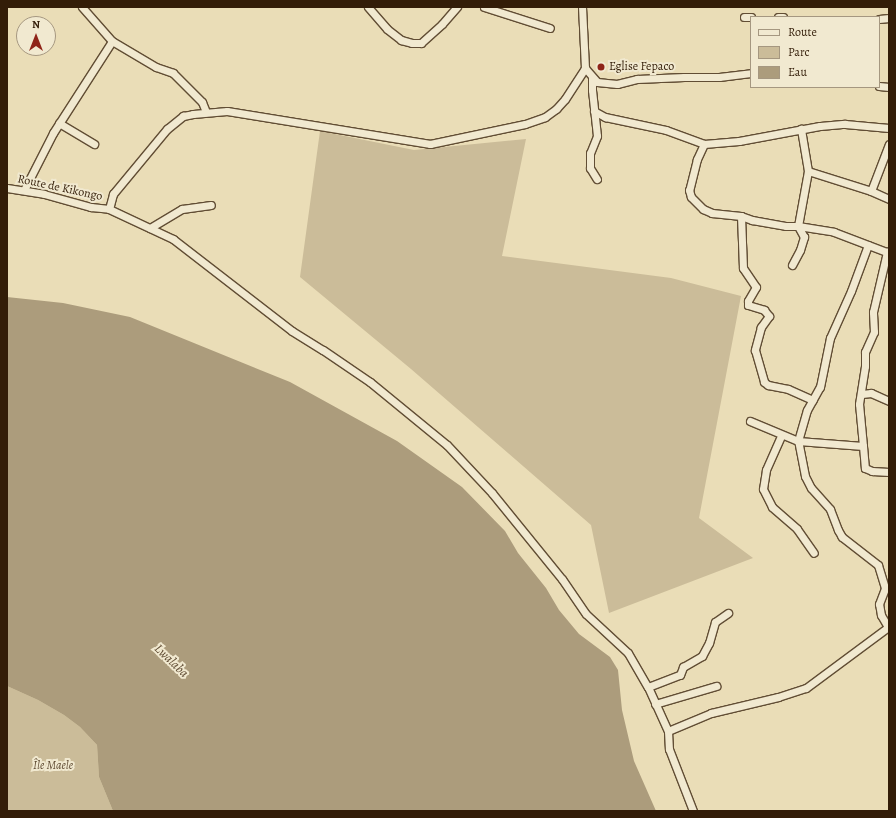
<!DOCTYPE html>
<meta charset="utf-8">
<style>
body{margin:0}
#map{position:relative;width:896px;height:818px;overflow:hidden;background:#eaddb7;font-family:Alegreya,serif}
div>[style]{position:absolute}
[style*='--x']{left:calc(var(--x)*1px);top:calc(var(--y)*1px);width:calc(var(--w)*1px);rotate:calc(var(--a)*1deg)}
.green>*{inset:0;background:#cbbc99}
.water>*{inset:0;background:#ac9c7c}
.roads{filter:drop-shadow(1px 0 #614d34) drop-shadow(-1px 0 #614d34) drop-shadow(0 1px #614d34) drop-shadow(0 -1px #614d34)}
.minor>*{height:7px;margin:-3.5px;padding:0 3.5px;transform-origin:3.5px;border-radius:3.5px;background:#f1e9d0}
.dots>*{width:11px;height:11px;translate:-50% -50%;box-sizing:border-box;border:2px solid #f1e9d0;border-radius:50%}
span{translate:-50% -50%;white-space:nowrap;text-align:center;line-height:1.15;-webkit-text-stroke:4px #f1e9d0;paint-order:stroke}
.poi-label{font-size:12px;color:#331d08}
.left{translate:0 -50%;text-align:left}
.street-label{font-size:12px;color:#331d08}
.park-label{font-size:12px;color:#614d34;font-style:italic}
.water-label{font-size:13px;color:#5d4931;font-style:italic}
.frame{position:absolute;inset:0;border:8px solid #331d08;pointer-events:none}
.legend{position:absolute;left:750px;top:16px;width:130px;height:72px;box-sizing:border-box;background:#f1e9d0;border:1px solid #a59780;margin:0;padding:5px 7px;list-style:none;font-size:12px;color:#331d08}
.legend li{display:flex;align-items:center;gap:8px;height:20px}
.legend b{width:20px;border:1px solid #a59780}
.north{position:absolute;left:16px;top:16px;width:40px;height:40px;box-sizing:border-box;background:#f1e9d0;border:1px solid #a59780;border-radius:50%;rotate:0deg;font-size:11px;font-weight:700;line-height:16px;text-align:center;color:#331d08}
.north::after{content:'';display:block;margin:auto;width:14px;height:18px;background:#8f2418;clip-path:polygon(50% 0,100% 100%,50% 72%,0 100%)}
</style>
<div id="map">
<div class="green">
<i style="clip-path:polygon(320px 131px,414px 150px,526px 139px,502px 256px,671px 278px,741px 296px,699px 518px,753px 558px,609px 613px,591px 525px,411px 369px,300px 277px)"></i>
<i style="clip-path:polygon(7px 686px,38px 700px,64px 715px,80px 727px,97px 745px,99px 777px,113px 811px,7px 811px)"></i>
</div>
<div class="water">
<i style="clip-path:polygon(7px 297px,63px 303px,130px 317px,290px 382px,397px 441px,462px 487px,505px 531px,518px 553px,546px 588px,559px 610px,579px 634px,610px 657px,618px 670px,622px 710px,634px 761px,656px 811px,113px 811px,99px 777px,97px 745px,80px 727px,64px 715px,38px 700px,7px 686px)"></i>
</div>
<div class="roads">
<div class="minor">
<i style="--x:82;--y:7;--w:45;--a:48.6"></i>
<i style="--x:112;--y:41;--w:51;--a:30.6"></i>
<i style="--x:156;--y:67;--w:18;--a:19"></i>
<i style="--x:173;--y:73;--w:41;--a:45"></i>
<i style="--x:202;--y:102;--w:11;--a:68"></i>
<i style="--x:368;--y:7;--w:29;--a:49"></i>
<i style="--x:387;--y:29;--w:18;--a:38"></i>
<i style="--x:401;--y:40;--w:11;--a:15"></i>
<i style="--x:412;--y:43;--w:9;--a:0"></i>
<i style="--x:421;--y:43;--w:28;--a:-42"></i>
<i style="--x:442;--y:24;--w:23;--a:-49"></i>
<i style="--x:484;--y:7;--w:69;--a:17.7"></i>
<i style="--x:744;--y:17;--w:7;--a:0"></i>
<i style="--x:778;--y:17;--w:5;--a:0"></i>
<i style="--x:879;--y:19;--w:10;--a:-6"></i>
<i style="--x:585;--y:68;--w:18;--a:49"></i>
<i style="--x:597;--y:82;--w:20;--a:6"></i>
<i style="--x:617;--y:84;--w:21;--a:-14"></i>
<i style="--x:637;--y:79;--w:47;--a:-2.4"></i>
<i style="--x:684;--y:77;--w:35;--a:0"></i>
<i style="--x:719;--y:77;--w:32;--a:-7"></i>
<i style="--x:592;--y:78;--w:12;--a:90"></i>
<i style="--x:592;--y:90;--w:46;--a:83.8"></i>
<i style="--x:597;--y:136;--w:18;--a:112"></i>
<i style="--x:590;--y:153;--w:15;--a:90"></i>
<i style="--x:590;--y:168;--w:13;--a:58"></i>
<i style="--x:879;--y:86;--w:10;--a:6"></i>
<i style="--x:594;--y:111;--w:13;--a:29"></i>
<i style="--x:605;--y:117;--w:62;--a:12"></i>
<i style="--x:666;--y:130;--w:40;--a:20.2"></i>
<i style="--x:704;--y:144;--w:35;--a:-5"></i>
<i style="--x:739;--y:141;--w:82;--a:-10.5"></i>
<i style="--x:820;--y:126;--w:25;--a:-5"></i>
<i style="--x:845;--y:124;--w:44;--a:5.2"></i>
<i style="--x:59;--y:123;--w:41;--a:31"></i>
<i style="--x:704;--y:144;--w:17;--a:115"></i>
<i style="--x:697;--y:159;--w:32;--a:104"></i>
<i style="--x:689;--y:190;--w:7;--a:74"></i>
<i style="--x:691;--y:197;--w:17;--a:45"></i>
<i style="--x:703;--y:209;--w:10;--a:24"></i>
<i style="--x:712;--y:213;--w:29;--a:6"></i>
<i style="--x:741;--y:216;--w:12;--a:20"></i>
<i style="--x:752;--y:220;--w:35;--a:10"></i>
<i style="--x:786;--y:226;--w:12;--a:0"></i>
<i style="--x:798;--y:226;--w:36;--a:9"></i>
<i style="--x:834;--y:232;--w:59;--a:20.9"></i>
<i style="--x:808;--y:171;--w:66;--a:17.6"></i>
<i style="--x:871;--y:191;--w:20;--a:24"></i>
<i style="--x:7;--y:188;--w:37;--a:9"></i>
<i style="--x:44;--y:194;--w:49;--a:15.5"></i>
<i style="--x:91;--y:207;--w:18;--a:6"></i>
<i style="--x:109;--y:209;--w:71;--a:25.1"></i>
<i style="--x:173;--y:239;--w:150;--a:37.7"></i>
<i style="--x:292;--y:331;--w:36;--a:32"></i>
<i style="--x:323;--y:350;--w:57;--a:34.2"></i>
<i style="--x:370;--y:382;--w:99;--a:39.3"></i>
<i style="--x:447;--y:445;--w:66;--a:46.8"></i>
<i style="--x:492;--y:493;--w:111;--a:50.9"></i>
<i style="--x:562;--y:579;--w:42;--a:55.6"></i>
<i style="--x:586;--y:614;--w:57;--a:42.9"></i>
<i style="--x:628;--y:653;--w:39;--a:60"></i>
<i style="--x:648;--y:687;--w:48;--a:65.6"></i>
<i style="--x:668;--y:731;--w:18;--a:87"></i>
<i style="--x:669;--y:749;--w:66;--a:68.8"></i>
<i style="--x:24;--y:190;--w:64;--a:-63"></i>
<i style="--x:53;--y:133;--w:109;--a:-57.3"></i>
<i style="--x:871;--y:191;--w:50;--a:-69"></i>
<i style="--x:109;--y:209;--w:16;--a:-75"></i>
<i style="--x:113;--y:194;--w:85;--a:-50.3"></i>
<i style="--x:167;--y:129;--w:21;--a:-39"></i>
<i style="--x:183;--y:116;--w:10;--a:-11"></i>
<i style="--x:193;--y:114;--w:34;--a:-5"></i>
<i style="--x:227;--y:111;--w:206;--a:9.2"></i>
<i style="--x:430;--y:144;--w:97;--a:-11.9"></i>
<i style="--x:525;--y:124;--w:21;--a:-19"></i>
<i style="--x:545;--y:117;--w:14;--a:-36"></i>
<i style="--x:556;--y:109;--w:13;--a:-48"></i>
<i style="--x:565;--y:99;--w:37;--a:-57"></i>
<i style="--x:585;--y:68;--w:61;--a:-92.8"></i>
<i style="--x:741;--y:216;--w:52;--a:87.8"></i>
<i style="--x:743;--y:268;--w:23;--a:56"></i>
<i style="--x:756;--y:287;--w:16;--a:120"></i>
<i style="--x:748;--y:301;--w:4;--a:90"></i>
<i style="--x:748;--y:305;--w:17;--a:17"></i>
<i style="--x:764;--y:310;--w:8;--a:50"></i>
<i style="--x:769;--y:316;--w:14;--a:126"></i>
<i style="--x:761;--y:327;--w:24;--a:105"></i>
<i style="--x:755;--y:350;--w:33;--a:74"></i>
<i style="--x:764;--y:382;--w:5;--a:37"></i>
<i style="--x:768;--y:385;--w:20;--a:11"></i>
<i style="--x:788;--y:389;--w:27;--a:24"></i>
<i style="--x:150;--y:228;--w:37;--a:-31"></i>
<i style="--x:182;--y:209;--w:29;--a:-8"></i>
<i style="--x:792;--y:265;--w:17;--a:-62"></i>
<i style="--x:800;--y:250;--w:14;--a:-73"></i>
<i style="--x:804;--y:237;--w:13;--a:-119"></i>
<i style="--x:798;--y:226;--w:56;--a:-79.7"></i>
<i style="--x:808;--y:171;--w:43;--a:-99.5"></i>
<i style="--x:862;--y:394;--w:9;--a:-6"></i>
<i style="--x:871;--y:393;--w:20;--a:24"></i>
<i style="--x:750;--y:421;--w:52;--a:22.6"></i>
<i style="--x:798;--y:441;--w:65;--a:4.4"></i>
<i style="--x:863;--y:446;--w:22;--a:85"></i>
<i style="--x:865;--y:468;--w:8;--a:23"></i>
<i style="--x:872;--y:471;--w:17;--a:3"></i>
<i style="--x:781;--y:436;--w:37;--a:114"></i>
<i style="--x:766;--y:470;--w:19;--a:99"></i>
<i style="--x:763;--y:489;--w:20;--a:63"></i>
<i style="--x:772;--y:507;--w:33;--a:41"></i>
<i style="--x:797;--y:529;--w:29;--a:55"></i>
<i style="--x:863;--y:446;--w:42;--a:-95.4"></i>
<i style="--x:859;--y:404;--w:38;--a:-81"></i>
<i style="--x:865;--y:366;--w:14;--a:-90"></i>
<i style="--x:865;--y:352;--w:22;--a:-66"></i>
<i style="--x:874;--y:332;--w:20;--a:-93"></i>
<i style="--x:873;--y:312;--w:62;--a:-76.9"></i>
<i style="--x:648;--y:687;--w:34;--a:-21"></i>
<i style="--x:680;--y:675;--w:9;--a:-69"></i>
<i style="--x:683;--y:667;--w:22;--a:-30"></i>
<i style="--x:702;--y:656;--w:15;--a:-62"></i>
<i style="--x:709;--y:643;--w:22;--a:-74"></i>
<i style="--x:715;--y:622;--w:16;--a:-35"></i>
<i style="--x:655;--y:704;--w:64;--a:-16.4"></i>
<i style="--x:668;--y:731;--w:47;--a:-22.7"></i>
<i style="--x:711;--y:713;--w:69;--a:-13.4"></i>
<i style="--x:778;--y:697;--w:29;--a:-18"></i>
<i style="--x:806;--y:688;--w:102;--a:-36.6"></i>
<i style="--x:888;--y:627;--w:14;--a:-120"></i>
<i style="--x:881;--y:615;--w:11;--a:-100"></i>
<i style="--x:879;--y:604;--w:17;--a:-69"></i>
<i style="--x:885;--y:588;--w:24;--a:-107"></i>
<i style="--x:878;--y:565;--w:46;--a:-142.1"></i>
<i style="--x:842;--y:537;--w:8;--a:-120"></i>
<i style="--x:838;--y:530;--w:22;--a:-111"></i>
<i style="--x:830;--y:509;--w:28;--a:-132"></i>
<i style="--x:811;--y:488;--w:13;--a:-117"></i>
<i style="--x:805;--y:476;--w:36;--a:-101"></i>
<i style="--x:798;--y:441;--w:32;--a:-74"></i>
<i style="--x:807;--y:410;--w:26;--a:-61"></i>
<i style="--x:820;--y:387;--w:50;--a:-78.5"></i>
<i style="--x:830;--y:338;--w:51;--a:-65.9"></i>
<i style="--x:851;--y:291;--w:49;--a:-69.7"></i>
</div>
</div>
<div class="dots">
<i style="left:601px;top:67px;background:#8f2418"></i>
</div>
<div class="poi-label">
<span class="left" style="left:609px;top:67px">Eglise Fepaco</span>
</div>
<div class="street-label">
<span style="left:60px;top:188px;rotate:12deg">Route de Kikongo</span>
</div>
<div class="park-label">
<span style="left:53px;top:766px">Île Maele</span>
</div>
<div class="water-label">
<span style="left:171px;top:661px;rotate:44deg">Lwalaba</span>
</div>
<div class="frame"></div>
<ul class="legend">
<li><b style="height:5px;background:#f1e9d0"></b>Route</li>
<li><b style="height:11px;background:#cbbc99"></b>Parc</li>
<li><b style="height:11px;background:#ac9c7c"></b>Eau</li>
</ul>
<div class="north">N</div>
</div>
